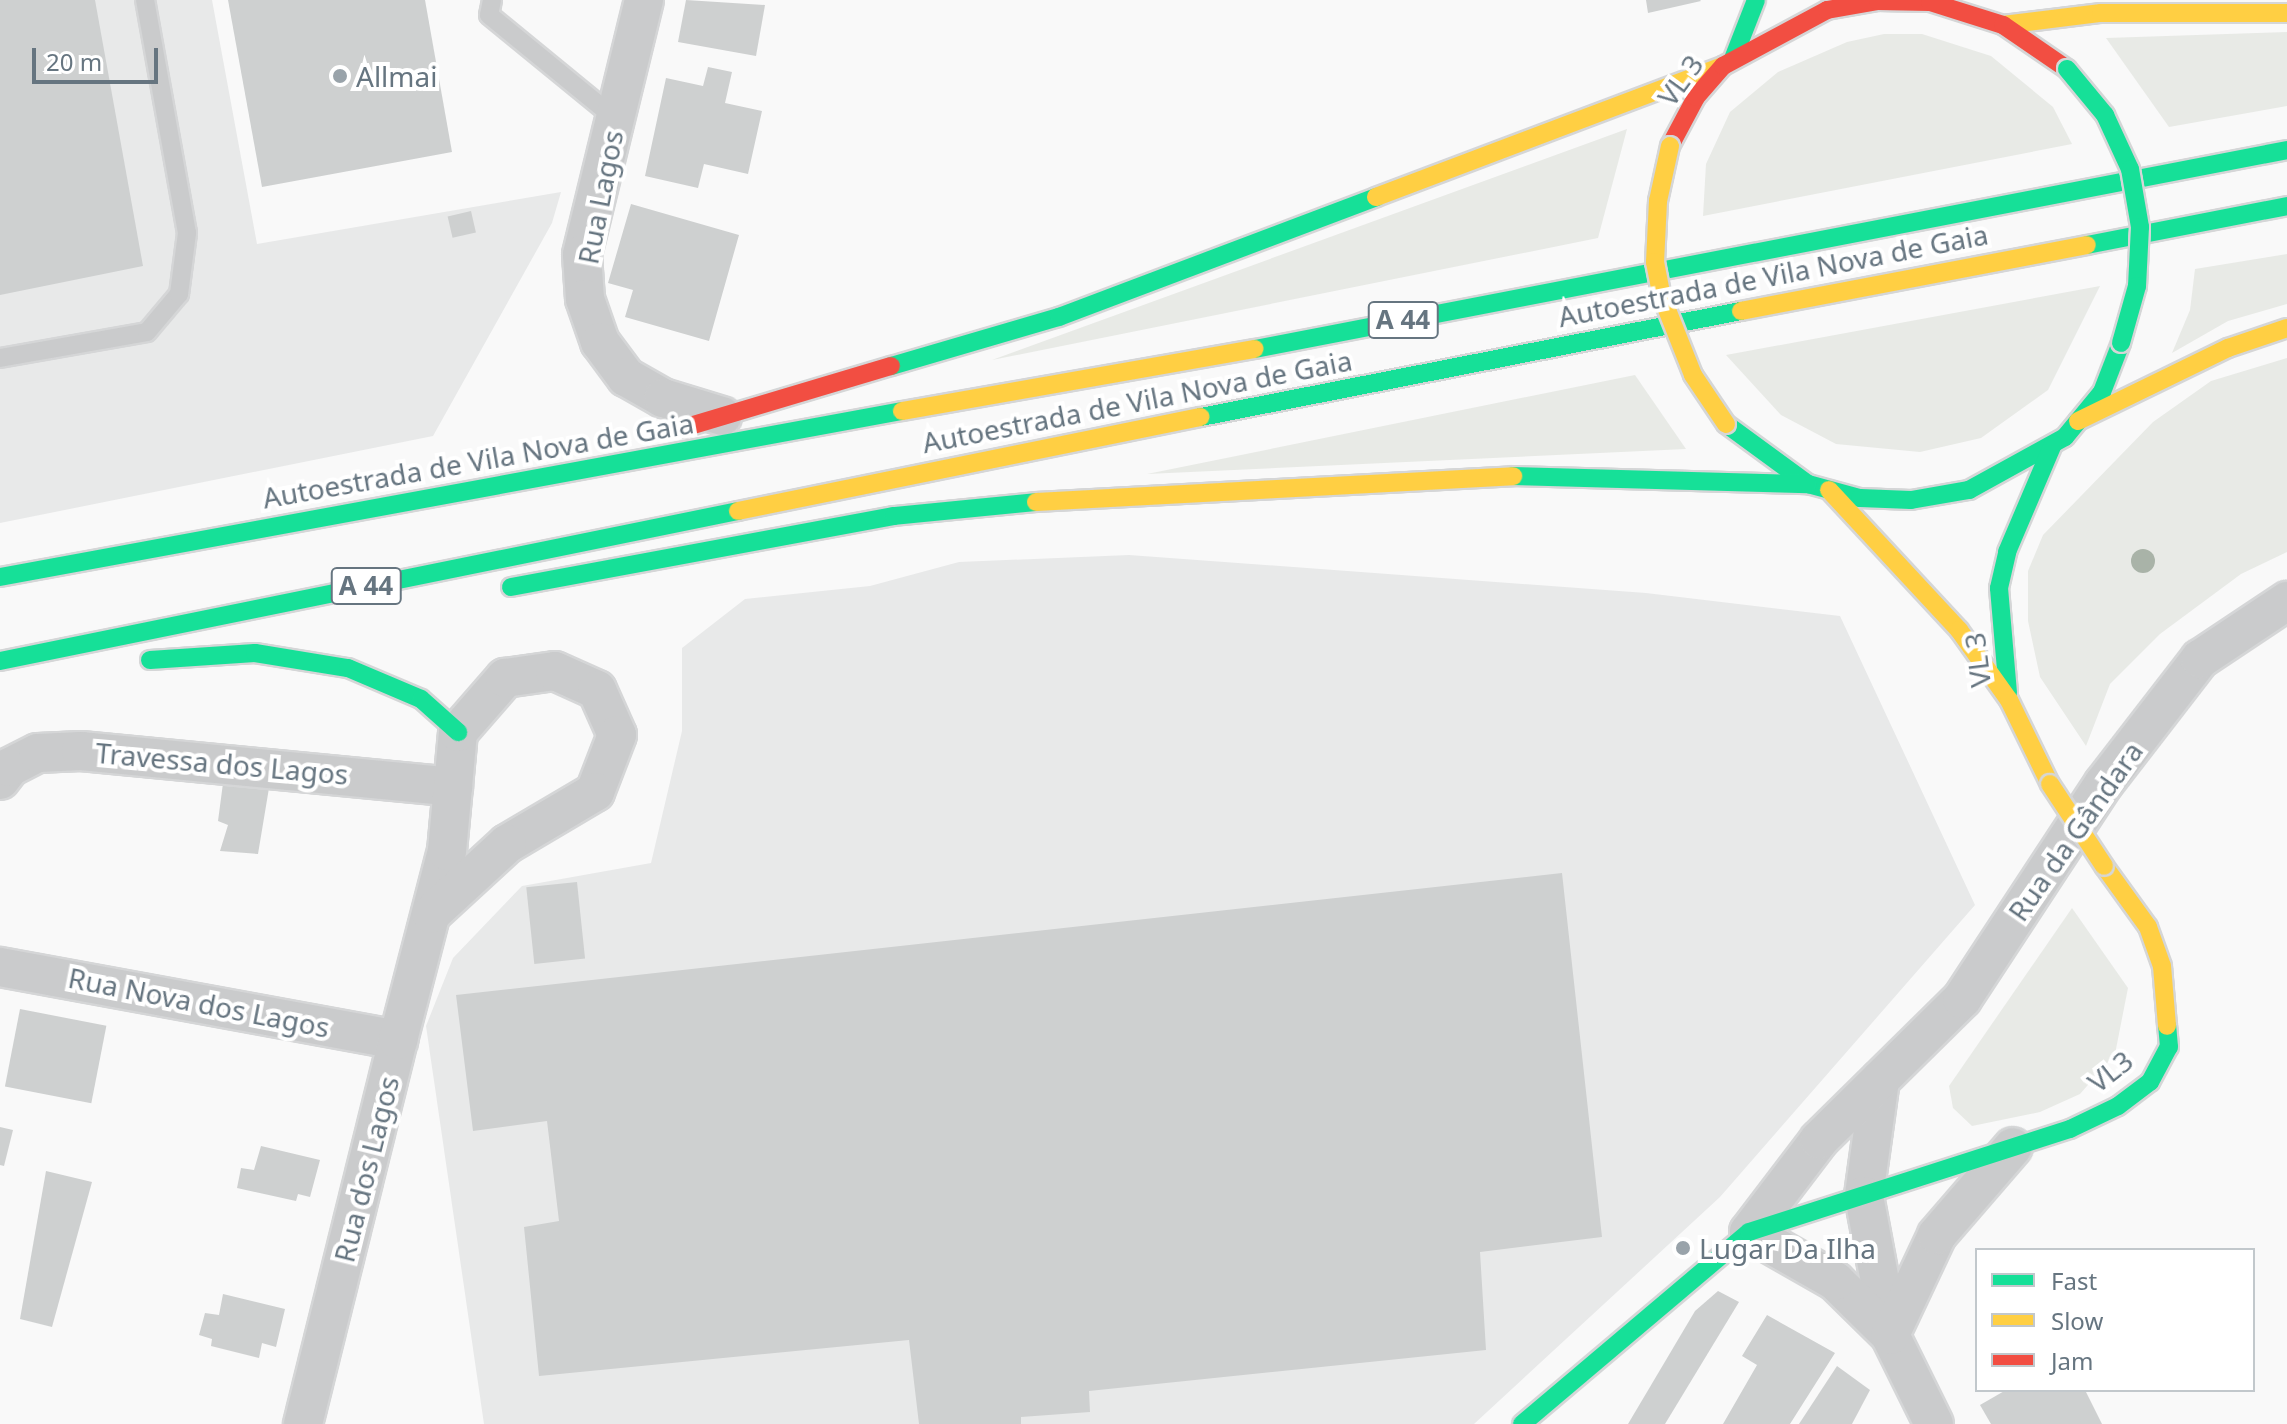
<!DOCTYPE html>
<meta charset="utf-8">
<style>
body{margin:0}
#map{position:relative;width:2287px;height:1424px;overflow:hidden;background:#f9f9f9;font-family:"Noto Sans",sans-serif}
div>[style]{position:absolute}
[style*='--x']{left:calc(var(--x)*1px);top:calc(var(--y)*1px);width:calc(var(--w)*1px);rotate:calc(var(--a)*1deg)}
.built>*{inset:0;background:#e8e9e9}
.green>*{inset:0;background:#e8eae6}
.building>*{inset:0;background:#ced0d0;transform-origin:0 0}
.roads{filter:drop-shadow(2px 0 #d5d6d7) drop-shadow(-2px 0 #d5d6d7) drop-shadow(0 2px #d5d6d7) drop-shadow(0 -2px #d5d6d7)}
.lane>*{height:18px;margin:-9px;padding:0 9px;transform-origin:9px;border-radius:9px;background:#cacbcc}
.street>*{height:38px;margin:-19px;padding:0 19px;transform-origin:19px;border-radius:19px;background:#cacbcc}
.fast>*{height:18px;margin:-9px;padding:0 9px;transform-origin:9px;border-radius:9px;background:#16e098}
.slow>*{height:18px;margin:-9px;padding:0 9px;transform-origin:9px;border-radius:9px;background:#ffcf43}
.jam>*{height:18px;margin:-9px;padding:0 9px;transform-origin:9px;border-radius:9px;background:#f24e42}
.bridges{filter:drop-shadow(2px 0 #d5d6d7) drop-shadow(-2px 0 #d5d6d7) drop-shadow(0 2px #d5d6d7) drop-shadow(0 -2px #d5d6d7)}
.fast-bridge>*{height:18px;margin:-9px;padding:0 9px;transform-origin:9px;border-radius:9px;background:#16e098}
.slow-bridge>*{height:18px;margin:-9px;padding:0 9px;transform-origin:9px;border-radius:9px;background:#ffcf43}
.trees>*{width:24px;height:24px;margin:-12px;border-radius:50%;background:#a9b3a8}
.dots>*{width:22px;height:22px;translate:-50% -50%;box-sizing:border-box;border:4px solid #fff;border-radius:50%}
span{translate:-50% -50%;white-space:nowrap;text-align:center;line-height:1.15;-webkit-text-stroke:8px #fff;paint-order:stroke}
.shield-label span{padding:2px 6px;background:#fff;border:2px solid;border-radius:6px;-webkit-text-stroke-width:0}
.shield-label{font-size:26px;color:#667580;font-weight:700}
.poi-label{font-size:28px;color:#667580}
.left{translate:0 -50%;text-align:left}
.street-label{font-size:28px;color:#667580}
.legend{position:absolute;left:1975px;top:1248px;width:280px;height:144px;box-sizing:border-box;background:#fff;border:2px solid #c2c8cc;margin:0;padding:10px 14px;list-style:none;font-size:24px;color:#667580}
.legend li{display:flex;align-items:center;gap:16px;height:40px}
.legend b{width:40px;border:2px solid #c2c8cc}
.scale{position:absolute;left:32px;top:48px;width:126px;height:36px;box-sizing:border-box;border:4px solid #667580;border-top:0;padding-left:10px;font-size:24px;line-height:28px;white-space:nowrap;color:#667580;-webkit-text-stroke:6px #fff;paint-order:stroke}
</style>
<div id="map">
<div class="built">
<i style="clip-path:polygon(0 0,212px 0,257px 244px,561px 192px,552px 223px,433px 436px,0 523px)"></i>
<i style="clip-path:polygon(1129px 555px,1646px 593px,1840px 616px,1975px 905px,1720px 1197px,1474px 1424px,484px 1424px,426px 1026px,453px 958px,522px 886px,651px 863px,682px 731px,682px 648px,745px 599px,870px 586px,959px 562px)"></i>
</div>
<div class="green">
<i style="clip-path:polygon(2287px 32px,2287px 106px,2169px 127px,2106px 38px)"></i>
<i style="clip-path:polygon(1884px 34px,1922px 34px,1991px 56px,2053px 107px,2072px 144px,1703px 216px,1706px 164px,1730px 112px,1778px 72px,1847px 42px)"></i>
<i style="clip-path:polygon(1627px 129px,1598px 238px,992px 360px)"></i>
<i style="clip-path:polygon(2287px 254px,2287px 304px,2228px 321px,2172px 353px,2190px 310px,2195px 269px)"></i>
<i style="clip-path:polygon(2100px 286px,2048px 390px,1981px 438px,1920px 452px,1836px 444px,1781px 415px,1726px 355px)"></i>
<i style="clip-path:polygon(2287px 358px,2287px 552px,2241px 574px,2160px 634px,2110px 684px,2086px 746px,2040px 677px,2028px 621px,2028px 571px,2043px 535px,2153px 422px,2211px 381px)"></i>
<i style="clip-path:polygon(1635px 375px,1686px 449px,1147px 474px)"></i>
<i style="clip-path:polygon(2072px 908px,2128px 988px,2115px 1054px,2080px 1094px,2040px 1112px,1972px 1126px,1953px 1108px,1949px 1086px)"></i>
</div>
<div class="building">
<i style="clip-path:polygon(0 0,95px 0,143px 266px,0 295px)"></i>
<i style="clip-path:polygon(228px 0,425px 0,452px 152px,262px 187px)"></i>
<i style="clip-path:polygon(686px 0,765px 5px,756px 56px,678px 42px)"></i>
<i style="clip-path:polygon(1646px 0,1700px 0,1701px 1px,1648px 13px)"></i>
<i style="clip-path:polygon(708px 67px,732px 72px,725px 103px,762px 111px,748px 174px,704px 164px,698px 188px,645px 176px,666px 78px,703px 86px)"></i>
<i style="clip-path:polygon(631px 204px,739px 235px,709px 341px,625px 317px,633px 290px,608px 283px)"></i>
<i style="left:471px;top:211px;width:22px;height:24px;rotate:77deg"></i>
<i style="clip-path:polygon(225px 768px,271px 776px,258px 854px,220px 851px,228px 825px,218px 821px)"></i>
<i style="clip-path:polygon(1562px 873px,1602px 1237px,1480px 1252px,1486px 1350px,1089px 1391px,1090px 1412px,1021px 1417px,1021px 1424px,919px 1424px,909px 1340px,539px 1376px,524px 1227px,559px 1221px,547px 1121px,473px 1131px,456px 995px)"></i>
<i style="left:577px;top:882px;width:77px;height:51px;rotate:84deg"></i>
<i style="left:20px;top:1009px;width:88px;height:79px;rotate:11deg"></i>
<i style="clip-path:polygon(0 1127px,13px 1130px,4px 1166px,0 1165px)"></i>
<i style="clip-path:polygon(261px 1146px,320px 1160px,310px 1197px,298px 1194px,296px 1201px,237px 1188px,241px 1168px,254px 1170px)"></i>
<i style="clip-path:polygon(46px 1171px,92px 1182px,52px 1327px,20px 1319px)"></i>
<i style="clip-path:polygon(1718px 1291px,1739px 1302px,1665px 1424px,1628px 1424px,1695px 1311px)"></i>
<i style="clip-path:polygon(223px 1294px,285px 1309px,276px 1347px,262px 1343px,259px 1358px,211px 1346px,212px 1339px,199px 1335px,205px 1313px,219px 1315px)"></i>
<i style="clip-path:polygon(1767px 1315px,1835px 1353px,1790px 1424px,1723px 1424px,1757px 1365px,1742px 1356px)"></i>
<i style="clip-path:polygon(1837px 1366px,1870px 1390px,1852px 1424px,1799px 1424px)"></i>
<i style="clip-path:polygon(2006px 1390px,2085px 1390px,2102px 1424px,1991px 1424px,1980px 1405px)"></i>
</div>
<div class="roads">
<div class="lane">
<i style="--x:492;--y:0;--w:15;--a:101"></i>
<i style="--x:489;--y:15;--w:164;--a:39.3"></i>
<i style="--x:0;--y:358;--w:149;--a:-10"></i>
<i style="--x:147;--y:332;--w:50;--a:-49.9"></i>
<i style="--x:179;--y:294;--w:62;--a:-82.5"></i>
<i style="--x:187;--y:233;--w:237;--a:-100.2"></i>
</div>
<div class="street">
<i style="--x:644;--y:0;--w:262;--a:103.7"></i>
<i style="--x:582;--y:255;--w:44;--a:86.1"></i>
<i style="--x:585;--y:299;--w:46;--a:70.8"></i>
<i style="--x:600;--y:342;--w:44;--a:53.4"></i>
<i style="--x:626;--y:377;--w:43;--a:29.6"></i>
<i style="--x:663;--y:398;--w:62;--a:17"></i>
<i style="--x:0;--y:780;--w:16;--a:-52"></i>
<i style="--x:10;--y:767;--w:31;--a:-27"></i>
<i style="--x:38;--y:753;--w:43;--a:-2.7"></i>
<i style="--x:81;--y:751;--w:374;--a:5.5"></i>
<i style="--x:0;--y:967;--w:405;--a:10.4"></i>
<i style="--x:1880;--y:1080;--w:117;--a:97.9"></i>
<i style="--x:1864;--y:1196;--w:141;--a:79.4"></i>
<i style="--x:1890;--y:1335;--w:99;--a:63.7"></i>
<i style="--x:1890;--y:1335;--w:77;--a:-135.5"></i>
<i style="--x:1835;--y:1281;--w:99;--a:-150.3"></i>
<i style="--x:1749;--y:1232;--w:116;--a:-52.7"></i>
<i style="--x:1819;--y:1140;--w:201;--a:-44.6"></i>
<i style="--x:1962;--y:999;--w:258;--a:-56.7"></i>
<i style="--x:2104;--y:783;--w:157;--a:-52.3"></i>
<i style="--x:2200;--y:659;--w:105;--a:-33.7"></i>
<i style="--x:1890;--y:1335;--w:110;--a:-64.8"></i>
<i style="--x:1937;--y:1235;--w:116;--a:-49.2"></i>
<i style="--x:303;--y:1424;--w:396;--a:-76.1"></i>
<i style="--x:398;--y:1040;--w:195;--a:-75.5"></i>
<i style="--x:447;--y:851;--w:120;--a:-84.7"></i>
<i style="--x:458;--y:732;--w:72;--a:-49"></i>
<i style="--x:505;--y:678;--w:50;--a:-8"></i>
<i style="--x:555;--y:671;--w:46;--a:24.3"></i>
<i style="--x:597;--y:690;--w:49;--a:66"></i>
<i style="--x:617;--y:735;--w:61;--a:111.1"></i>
<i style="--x:595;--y:792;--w:102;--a:149.4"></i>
<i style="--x:507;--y:844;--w:103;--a:137.4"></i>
</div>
<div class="fast">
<i style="--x:1733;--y:59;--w:63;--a:-68.7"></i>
<i style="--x:2087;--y:245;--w:204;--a:-11"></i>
<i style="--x:1255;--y:349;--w:1051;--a:-10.91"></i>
<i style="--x:891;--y:366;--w:175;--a:-16.3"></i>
<i style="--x:1059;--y:317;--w:339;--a:-20.7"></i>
<i style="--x:1201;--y:417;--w:550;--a:-11.11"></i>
<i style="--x:1726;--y:424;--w:102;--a:36.2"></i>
<i style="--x:1808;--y:484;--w:54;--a:15.1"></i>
<i style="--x:1860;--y:498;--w:51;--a:2.2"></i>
<i style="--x:1911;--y:500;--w:59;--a:-9.8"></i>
<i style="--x:1969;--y:490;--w:110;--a:-28.9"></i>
<i style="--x:2065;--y:437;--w:58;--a:-50.6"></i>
<i style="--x:2102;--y:392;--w:53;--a:-68.8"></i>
<i style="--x:1513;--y:476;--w:295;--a:1.6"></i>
<i style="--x:0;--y:577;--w:917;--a:-10.43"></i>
<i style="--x:511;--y:587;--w:390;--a:-10.5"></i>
<i style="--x:894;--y:516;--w:143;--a:-5.6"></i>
<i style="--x:150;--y:660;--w:105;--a:-3.8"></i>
<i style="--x:255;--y:653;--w:94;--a:9.2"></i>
<i style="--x:348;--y:668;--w:79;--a:23"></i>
<i style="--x:421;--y:699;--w:50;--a:41.7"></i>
<i style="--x:0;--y:661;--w:753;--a:-11.49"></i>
<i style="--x:2008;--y:693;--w:105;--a:-94.9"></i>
<i style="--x:1999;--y:588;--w:37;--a:-77"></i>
<i style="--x:2007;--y:552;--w:117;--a:-66.9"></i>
<i style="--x:1522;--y:1424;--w:297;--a:-40.2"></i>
<i style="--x:1749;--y:1232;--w:337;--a:-17.8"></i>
<i style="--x:2070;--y:1129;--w:53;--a:-25.6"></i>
<i style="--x:2118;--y:1106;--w:40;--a:-37"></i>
<i style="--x:2150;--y:1082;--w:40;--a:-62"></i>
<i style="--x:2169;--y:1047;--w:21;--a:-95"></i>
</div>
<div class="slow">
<i style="--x:2003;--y:25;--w:99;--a:-7"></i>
<i style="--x:2101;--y:13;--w:186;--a:0"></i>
<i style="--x:1376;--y:197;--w:371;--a:-20.7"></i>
<i style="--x:1741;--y:311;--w:352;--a:-10.8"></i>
<i style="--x:902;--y:411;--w:358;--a:-10"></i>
<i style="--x:2078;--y:421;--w:167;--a:-26"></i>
<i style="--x:2228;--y:348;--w:62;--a:-18.7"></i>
<i style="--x:1829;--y:490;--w:191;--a:47.1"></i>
<i style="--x:1959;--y:630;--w:86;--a:54.5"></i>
<i style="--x:2009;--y:700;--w:93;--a:64"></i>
<i style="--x:1036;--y:502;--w:478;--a:-3.1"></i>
<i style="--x:738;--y:511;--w:472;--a:-11.5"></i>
<i style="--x:2104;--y:866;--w:75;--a:54.2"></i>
<i style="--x:2148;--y:927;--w:41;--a:70.3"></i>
<i style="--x:2162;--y:966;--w:60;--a:85.2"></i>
</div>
<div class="jam">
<i style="--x:1670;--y:146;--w:55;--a:-62"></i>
<i style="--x:1696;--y:97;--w:41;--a:-48.9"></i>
<i style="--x:1723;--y:66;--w:118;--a:-28.3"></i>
<i style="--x:1827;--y:10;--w:52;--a:-10"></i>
<i style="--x:1878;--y:1;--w:52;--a:1.1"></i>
<i style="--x:1930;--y:2;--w:77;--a:17.5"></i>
<i style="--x:2003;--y:25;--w:78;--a:34.5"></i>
<i style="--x:683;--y:428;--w:217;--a:-16.6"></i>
</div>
</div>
<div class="bridges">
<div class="fast-bridge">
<i style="--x:2067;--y:69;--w:60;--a:50.4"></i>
<i style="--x:2105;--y:115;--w:60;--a:65.2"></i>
<i style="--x:2130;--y:169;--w:59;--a:80.2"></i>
<i style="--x:2140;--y:227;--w:59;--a:92.9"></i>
<i style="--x:2137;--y:286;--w:59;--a:105.7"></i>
</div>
<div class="slow-bridge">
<i style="--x:1670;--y:146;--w:56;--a:102.3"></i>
<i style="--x:1658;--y:201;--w:61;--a:92.8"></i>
<i style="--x:1655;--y:262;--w:36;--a:79"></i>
<i style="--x:1662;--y:297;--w:84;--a:68.3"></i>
<i style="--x:1693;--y:375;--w:59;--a:56"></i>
<i style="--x:2050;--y:784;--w:98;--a:56.6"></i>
</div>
</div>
<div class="trees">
<i style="left:2143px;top:561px"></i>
</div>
<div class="dots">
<i style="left:340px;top:76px;background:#99a3aa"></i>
<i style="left:1683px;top:1248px;background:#99a3aa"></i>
</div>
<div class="shield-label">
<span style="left:1403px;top:320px">A 44</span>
<span style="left:366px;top:586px">A 44</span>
</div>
<div class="poi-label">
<span class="left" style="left:356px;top:76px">Allmai</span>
<span class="left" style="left:1699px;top:1248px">Lugar Da Ilha</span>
</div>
<div class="street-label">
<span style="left:1680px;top:80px;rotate:-54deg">VL 3</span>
<span style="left:600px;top:197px;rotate:-79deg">Rua Lagos</span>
<span style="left:1773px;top:275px;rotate:-11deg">Autoestrada de Vila Nova de Gaia</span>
<span style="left:1137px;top:401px;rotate:-11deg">Autoestrada de Vila Nova de Gaia</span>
<span style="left:478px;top:460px;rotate:-10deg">Autoestrada de Vila Nova de Gaia</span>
<span style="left:1977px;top:660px;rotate:-97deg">VL 3</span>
<span style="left:222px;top:763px;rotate:5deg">Travessa dos Lagos</span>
<span style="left:2075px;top:831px;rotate:-55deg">Rua da Gândara</span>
<span style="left:199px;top:1002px;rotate:11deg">Rua Nova dos Lagos</span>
<span style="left:2110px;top:1071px;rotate:-38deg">VL3</span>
<span style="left:366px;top:1169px;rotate:-76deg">Rua dos Lagos</span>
</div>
<ul class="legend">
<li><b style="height:10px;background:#16e098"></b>Fast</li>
<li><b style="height:10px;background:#ffcf43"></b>Slow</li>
<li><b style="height:10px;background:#f24e42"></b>Jam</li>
</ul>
<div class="scale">20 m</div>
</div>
